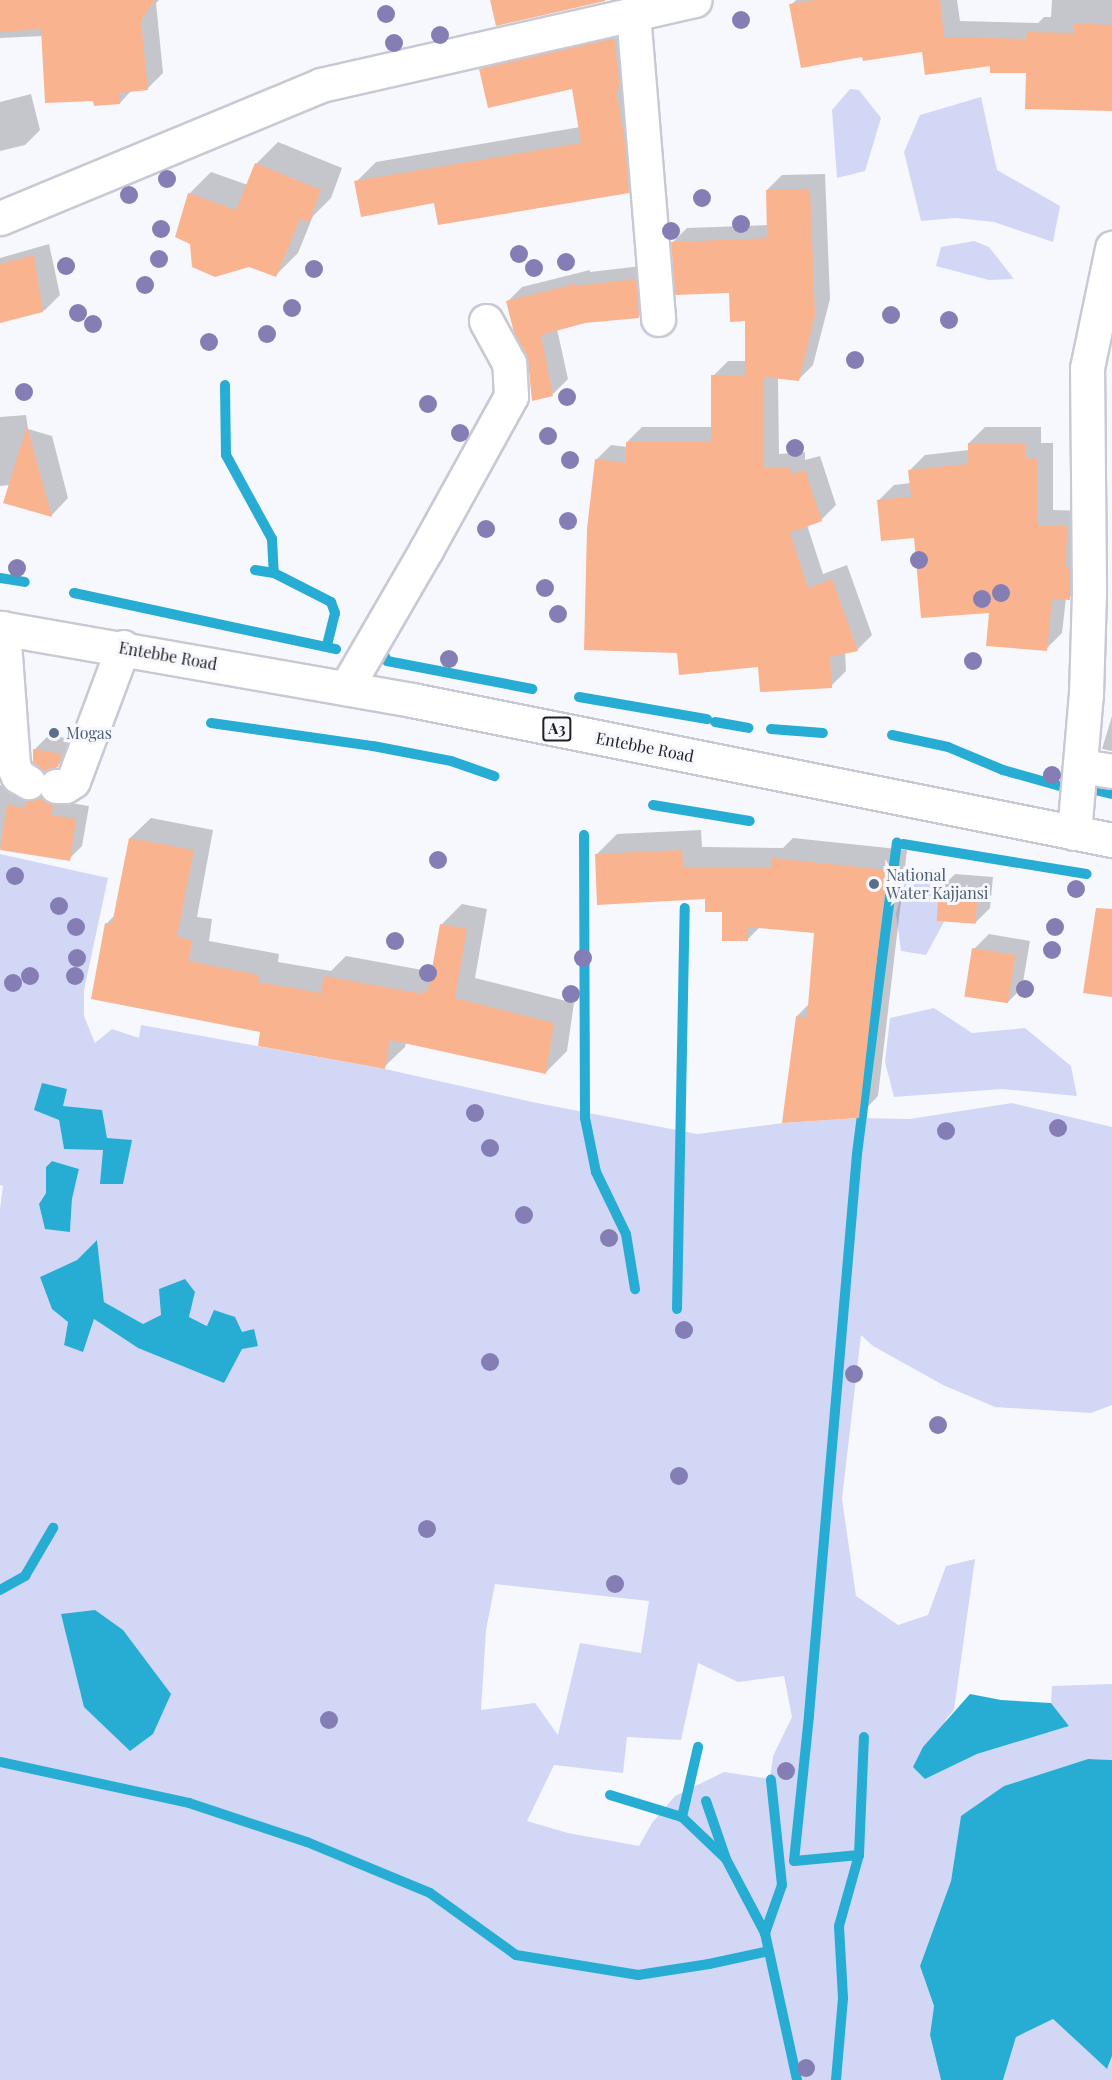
<!DOCTYPE html>
<style>
body{margin:0}
#map{position:relative;width:1112px;height:2080px;overflow:hidden;background:#f7f8fe;font-family:"Playfair Display",serif}
div>[style]{position:absolute}
[style*='--x']{left:calc(var(--x)*1px);top:calc(var(--y)*1px);width:calc(var(--w)*1px);rotate:calc(var(--a)*1deg)}
.green>*{inset:0;background:#d2d7f6}
.water>*{inset:0;background:#27add3}
.shadow>*{inset:0;background:#0003}
.stream>*{height:10px;margin:-5px;padding:0 5px;transform-origin:5px;border-radius:5px;background:#27add3}
.building>*{inset:0;background:#fab38f;transform-origin:0 0}
.roads{filter:drop-shadow(2px 0 #c7c9d4) drop-shadow(-2px 0 #c7c9d4) drop-shadow(0 2px #c7c9d4) drop-shadow(0 -2px #c7c9d4)}
.minor>*{height:33px;margin:-16.5px;padding:0 16.5px;transform-origin:16.5px;border-radius:16.5px;background:#fff}
.major>*{height:33px;margin:-16.5px;padding:0 16.5px;transform-origin:16.5px;border-radius:16.5px;background:#fff}
.trees>*{width:18px;height:18px;margin:-9px;border-radius:50%;background:#857eb5}
.dots>*{width:16px;height:16px;translate:-50% -50%;box-sizing:border-box;border:3px solid #f7f8fe;border-radius:50%}
span{translate:-50% -50%;white-space:nowrap;text-align:center;line-height:1.15;-webkit-text-stroke:6px #f7f8fe;paint-order:stroke}
.shield-label span{padding:2px 4px;background:#f7f8fe;border:2px solid;border-radius:4px;-webkit-text-stroke-width:0}
.shield-label{font-size:15px;color:#202024;font-weight:700}
.street-label{font-size:16px;color:#202024}
.service-label{font-size:16px;color:#4e5e75}
.left{translate:0 -50%;text-align:left}
</style>
<div id="map">
<div class="green">
<i style="clip-path:polygon(850px 89px,859px 90px,881px 118px,865px 171px,837px 178px,832px 110px)"></i>
<i style="clip-path:polygon(981px 97px,997px 170px,1060px 206px,1053px 242px,994px 222px,956px 218px,921px 221px,904px 152px,920px 115px)"></i>
<i style="clip-path:polygon(974px 241px,989px 247px,1014px 279px,989px 280px,936px 266px,941px 247px)"></i>
<i style="clip-path:polygon(evenodd,0 854px,108px 878px,84px 990px,84px 1016px,95px 1043px,112px 1029px,139px 1038px,141px 1025px,385px 1069px,532px 1102px,697px 1134px,783px 1123px,859px 1118px,910px 1119px,1012px 1103px,1112px 1127px,1112px 1405px,1091px 1413px,995px 1407px,943px 1385px,873px 1346px,861px 1335px,842px 1499px,856px 1596px,898px 1625px,928px 1615px,946px 1566px,975px 1559px,954px 1710px,946px 1719px,925px 1779px,977px 1754px,1069px 1726px,1051px 1703px,1052px 1686px,1112px 1684px,1112px 1760px,1088px 1759px,1004px 1786px,961px 1817px,951px 1881px,920px 1966px,934px 2006px,930px 2035px,941px 2080px,0 2080px,0 1209px,3px 1186px,0 1185px,0 854px,42px 1083px,62px 1106px,107px 1138px,64px 1149px,59px 1120px,42px 1083px,0 854px,52px 1161px,79px 1169px,72px 1199px,70px 1232px,39px 1204px,46px 1193px,46px 1167px,52px 1161px,0 854px,97px 1240px,104px 1302px,143px 1324px,161px 1316px,195px 1292px,189px 1317px,208px 1326px,242px 1332px,224px 1383px,138px 1348px,94px 1319px,83px 1351px,64px 1344px,68px 1322px,40px 1277px,77px 1260px,97px 1240px,0 854px,495px 1584px,649px 1601px,641px 1653px,580px 1643px,558px 1735px,535px 1703px,481px 1710px,486px 1630px,495px 1584px,0 854px,698px 1663px,738px 1682px,784px 1676px,792px 1717px,773px 1756px,770px 1779px,724px 1772px,675px 1796px,652px 1823px,639px 1846px,568px 1833px,527px 1821px,554px 1765px,623px 1773px,627px 1737px,681px 1740px,698px 1663px)"></i>
<i style="clip-path:polygon(933px 869px,952px 907px,926px 955px,901px 951px,896px 914px,907px 871px)"></i>
<i style="clip-path:polygon(934px 1008px,972px 1033px,1025px 1028px,1071px 1066px,1077px 1096px,1002px 1089px,894px 1097px,885px 1062px,890px 1018px)"></i>
<i style="clip-path:polygon(1053px 2019px,1107px 2069px,1112px 2056px,1112px 2080px,1003px 2080px,1016px 2037px)"></i>
</div>
<div class="water">
<i style="clip-path:polygon(42px 1083px,67px 1089px,63px 1106px,102px 1110px,107px 1138px,132px 1140px,123px 1184px,100px 1184px,103px 1150px,64px 1149px,59px 1120px,34px 1110px)"></i>
<i style="clip-path:polygon(52px 1161px,79px 1169px,72px 1199px,70px 1232px,45px 1229px,39px 1204px,46px 1193px,46px 1167px)"></i>
<i style="clip-path:polygon(97px 1240px,104px 1302px,143px 1324px,161px 1315px,159px 1289px,185px 1279px,195px 1292px,189px 1317px,207px 1326px,214px 1310px,235px 1317px,242px 1332px,254px 1329px,258px 1346px,242px 1349px,224px 1383px,138px 1348px,94px 1319px,83px 1352px,64px 1345px,68px 1322px,52px 1309px,40px 1277px,77px 1260px)"></i>
<i style="clip-path:polygon(95px 1610px,123px 1630px,171px 1694px,153px 1734px,130px 1751px,84px 1707px,61px 1614px)"></i>
<i style="clip-path:polygon(970px 1694px,1001px 1700px,1051px 1703px,1069px 1726px,977px 1754px,925px 1779px,913px 1767px,923px 1747px)"></i>
<i style="clip-path:polygon(1088px 1759px,1112px 1760px,1112px 2056px,1107px 2069px,1053px 2019px,1016px 2037px,1003px 2080px,941px 2080px,930px 2035px,934px 2006px,920px 1966px,951px 1881px,961px 1816px,1004px 1786px)"></i>
</div>
<div class="shadow">
<i style="clip-path:polygon(0 0,159px 0,156px 3px,163px 73px,147px 89px,132px 90px,120px 103px,94px 99px,43px 36px,0 38px)"></i>
<i style="clip-path:polygon(796px 0,957px 0,960px 21px,1038px 23px,1044px 17px,1051px 17px,1052px 0,1112px 0,1112px 110px,1027px 72px,923px 50px,864px 55px,791px 5px)"></i>
<i style="clip-path:polygon(633px 19px,648px 171px,628px 191px,435px 201px,356px 182px,376px 162px,580px 127px,573px 87px,481px 70px,501px 50px)"></i>
<i style="clip-path:polygon(31px 94px,40px 130px,25px 145px,0 151px,0 102px)"></i>
<i style="clip-path:polygon(278px 142px,342px 168px,331px 198px,313px 216px,298px 253px,276px 275px,189px 194px,211px 172px,248px 185px,256px 164px)"></i>
<i style="clip-path:polygon(825px 174px,830px 299px,813px 365px,798px 380px,778px 378px,779px 454px,805px 452px,805px 460px,820px 456px,836px 505px,821px 520px,807px 525px,823px 574px,847px 565px,872px 635px,857px 650px,845px 652px,846px 671px,831px 686px,760px 666px,678px 651px,596px 460px,611px 445px,627px 447px,627px 442px,642px 427px,713px 427px,713px 376px,728px 361px,746px 361px,746px 320px,731px 292px,672px 243px,687px 228px,768px 225px,767px 190px,782px 175px)"></i>
<i style="clip-path:polygon(49px 244px,60px 295px,45px 310px,0 321px,0 258px)"></i>
<i style="clip-path:polygon(650px 265px,653px 302px,638px 317px,585px 321px,557px 329px,568px 379px,553px 394px,529px 361px,507px 302px,522px 287px,590px 270px,590px 272px)"></i>
<i style="clip-path:polygon(26px 415px,28px 429px,52px 436px,68px 498px,51px 516px,10px 485px,0 486px,0 417px)"></i>
<i style="clip-path:polygon(985px 427px,1041px 427px,1041px 443px,1053px 443px,1053px 510px,1083px 511px,1085px 582px,1069px 598px,1066px 598px,1062px 633px,1046px 649px,991px 611px,878px 501px,894px 485px,911px 483px,909px 471px,925px 455px,969px 450px,969px 443px)"></i>
<i style="clip-path:polygon(1112px 716px,1112px 751px,1102px 749px)"></i>
<i style="clip-path:polygon(49px 735px,76px 740px,73px 751px,57px 766px,34px 750px)"></i>
<i style="clip-path:polygon(0 785px,37px 790px,64px 802px,89px 806px,82px 846px,69px 859px,0 848px)"></i>
<i style="clip-path:polygon(151px 818px,213px 830px,197px 917px,212px 919px,209px 941px,279px 954px,278px 962px,331px 971px,346px 956px,433px 972px,442px 924px,462px 904px,487px 909px,475px 978px,574px 1003px,567px 1051px,546px 1072px,406px 1042px,405px 1047px,384px 1067px,262px 1031px,106px 924px,115px 915px,130px 838px)"></i>
<i style="clip-path:polygon(701px 830px,702px 847px,783px 848px,793px 838px,907px 850px,878px 1096px,858px 1117px,797px 1016px,809px 1004px,816px 932px,761px 926px,747px 940px,724px 910px,707px 898px,596px 855px,617px 834px)"></i>
<i style="clip-path:polygon(955px 874px,993px 877px,990px 908px,975px 923px,940px 889px)"></i>
<i style="clip-path:polygon(989px 934px,1030px 941px,1022px 988px,1008px 1002px,974px 949px)"></i>
</div>
<div class="stream">
<i style="--x:225;--y:385;--w:70;--a:89.2"></i>
<i style="--x:226;--y:455;--w:96;--a:61.3"></i>
<i style="--x:272;--y:539;--w:34;--a:87"></i>
<i style="--x:255;--y:570;--w:19;--a:9"></i>
<i style="--x:274;--y:573;--w:64;--a:27"></i>
<i style="--x:331;--y:602;--w:12;--a:70"></i>
<i style="--x:335;--y:613;--w:34;--a:104"></i>
<i style="--x:0;--y:578;--w:25;--a:9"></i>
<i style="--x:74;--y:593;--w:268;--a:12.1"></i>
<i style="--x:383;--y:644;--w:4;--a:117"></i>
<i style="--x:381;--y:648;--w:14;--a:65"></i>
<i style="--x:387;--y:661;--w:148;--a:10.9"></i>
<i style="--x:579;--y:697;--w:130;--a:9.8"></i>
<i style="--x:715;--y:722;--w:34;--a:10"></i>
<i style="--x:211;--y:723;--w:164;--a:8.1"></i>
<i style="--x:373;--y:746;--w:79;--a:10.9"></i>
<i style="--x:451;--y:761;--w:46;--a:19.2"></i>
<i style="--x:771;--y:729;--w:52;--a:4.4"></i>
<i style="--x:892;--y:735;--w:57;--a:12.1"></i>
<i style="--x:948;--y:747;--w:60;--a:22.7"></i>
<i style="--x:1003;--y:770;--w:59;--a:15.7"></i>
<i style="--x:1095;--y:790;--w:17;--a:13"></i>
<i style="--x:653;--y:805;--w:98;--a:9.4"></i>
<i style="--x:584;--y:835;--w:283;--a:89.8"></i>
<i style="--x:585;--y:1118;--w:55;--a:78.5"></i>
<i style="--x:596;--y:1172;--w:69;--a:64.2"></i>
<i style="--x:626;--y:1234;--w:56;--a:80.7"></i>
<i style="--x:903;--y:844;--w:186;--a:9.3"></i>
<i style="--x:677;--y:1309;--w:401;--a:-88.9"></i>
<i style="--x:0;--y:1590;--w:29;--a:-29"></i>
<i style="--x:25;--y:1576;--w:56;--a:-59.7"></i>
<i style="--x:0;--y:1762;--w:193;--a:12.2"></i>
<i style="--x:189;--y:1803;--w:124;--a:18.3"></i>
<i style="--x:307;--y:1842;--w:133;--a:22.5"></i>
<i style="--x:430;--y:1893;--w:106;--a:35.8"></i>
<i style="--x:516;--y:1955;--w:124;--a:9.3"></i>
<i style="--x:638;--y:1975;--w:72;--a:-8.8"></i>
<i style="--x:709;--y:1964;--w:61;--a:-12.2"></i>
<i style="--x:610;--y:1795;--w:75;--a:17"></i>
<i style="--x:682;--y:1817;--w:59;--a:43.6"></i>
<i style="--x:706;--y:1801;--w:61;--a:71"></i>
<i style="--x:726;--y:1859;--w:84;--a:62.2"></i>
<i style="--x:765;--y:1933;--w:150;--a:77.7"></i>
<i style="--x:682;--y:1817;--w:72;--a:-77.1"></i>
<i style="--x:859;--y:1855;--w:65;--a:174.7"></i>
<i style="--x:794;--y:1861;--w:147;--a:-84.1"></i>
<i style="--x:809;--y:1715;--w:563;--a:-85.11"></i>
<i style="--x:857;--y:1154;--w:314;--a:-82.7"></i>
<i style="--x:765;--y:1933;--w:51;--a:-70.5"></i>
<i style="--x:782;--y:1885;--w:106;--a:-96"></i>
<i style="--x:836;--y:2080;--w:82;--a:-85.1"></i>
<i style="--x:843;--y:1998;--w:72;--a:-93.2"></i>
<i style="--x:839;--y:1926;--w:74;--a:-74.3"></i>
<i style="--x:859;--y:1855;--w:118;--a:-87.6"></i>
</div>
<div class="building">
<i style="clip-path:polygon(0 0,155px 0,141px 20px,148px 90px,119px 93px,120px 104px,94px 106px,93px 101px,45px 103px,41px 29px,0 32px)"></i>
<i style="clip-path:polygon(490px 0,605px 0,605px 1px,496px 26px)"></i>
<i style="clip-path:polygon(815px 0,940px 0,944px 37px,1026px 39px,1027px 32px,1074px 33px,1074px 23px,1112px 25px,1112px 111px,1025px 109px,1026px 73px,990px 73px,990px 66px,925px 75px,922px 52px,863px 61px,862px 57px,801px 68px,789px 4px)"></i>
<i style="clip-path:polygon(614px 38px,620px 89px,616px 90px,625px 143px,629px 193px,438px 225px,434px 203px,361px 217px,354px 181px,581px 143px,572px 89px,488px 108px,479px 69px)"></i>
<i style="clip-path:polygon(255px 163px,321px 190px,309px 222px,300px 219px,276px 277px,249px 267px,215px 277px,192px 267px,190px 244px,175px 237px,188px 193px,236px 210px)"></i>
<i style="clip-path:polygon(810px 189px,815px 315px,799px 381px,763px 377px,764px 468px,790px 467px,791px 474px,805px 470px,822px 521px,790px 533px,808px 588px,832px 579px,858px 651px,830px 657px,832px 688px,760px 692px,758px 667px,679px 675px,677px 653px,584px 650px,587px 529px,595px 459px,626px 463px,626px 442px,711px 442px,711px 375px,745px 375px,745px 321px,730px 322px,729px 293px,675px 295px,671px 242px,767px 238px,766px 190px)"></i>
<i style="clip-path:polygon(34px 255px,43px 312px,0 323px,0 264px)"></i>
<i style="clip-path:polygon(636px 279px,639px 318px,585px 323px,541px 335px,553px 396px,532px 401px,528px 361px,514px 333px,506px 301px,575px 284px,575px 286px)"></i>
<i style="clip-path:polygon(27px 426px,52px 517px,3px 503px)"></i>
<i style="clip-path:polygon(968px 443px,1025px 443px,1025px 458px,1038px 459px,1038px 526px,1067px 526px,1066px 568px,1070px 568px,1070px 600px,1052px 599px,1047px 651px,986px 646px,989px 613px,921px 618px,914px 538px,881px 541px,877px 500px,911px 497px,908px 470px,968px 464px)"></i>
<i style="clip-path:polygon(33px 749px,62px 754px,58px 767px,44px 772px,33px 763px)"></i>
<i style="clip-path:polygon(40px 796px,53px 804px,52px 815px,76px 819px,70px 861px,0 850px,7px 805px,25px 808px,26px 800px)"></i>
<i style="clip-path:polygon(129px 838px,194px 850px,177px 937px,192px 940px,189px 961px,259px 975px,258px 982px,321px 993px,324px 976px,423px 994px,424px 990px,428px 991px,440px 924px,467px 929px,455px 998px,554px 1023px,546px 1074px,390px 1040px,385px 1069px,258px 1046px,260px 1032px,91px 999px,105px 923px,112px 924px)"></i>
<i style="clip-path:polygon(682px 850px,683px 867px,771px 868px,772px 858px,887px 870px,859px 1118px,782px 1123px,796px 1016px,807px 1018px,814px 933px,748px 927px,748px 941px,722px 941px,722px 912px,705px 912px,705px 899px,597px 905px,595px 854px)"></i>
<i style="left:939px;top:888px;width:39px;height:33px;rotate:4deg"></i>
<i style="clip-path:polygon(1096px 908px,1112px 909px,1112px 997px,1083px 993px)"></i>
<i style="left:972px;top:948px;width:44px;height:49px;rotate:9deg"></i>
</div>
<div class="roads">
<div class="minor">
<i style="--x:633;--y:13;--w:307;--a:85.3"></i>
<i style="--x:0;--y:218;--w:347;--a:-22.5"></i>
<i style="--x:321;--y:85;--w:383;--a:-12.8"></i>
<i style="--x:3;--y:628;--w:137;--a:85.8"></i>
<i style="--x:13;--y:765;--w:12;--a:66"></i>
<i style="--x:18;--y:776;--w:12;--a:31"></i>
<i style="--x:346;--y:688;--w:160;--a:-59.9"></i>
<i style="--x:426;--y:550;--w:176;--a:-61.1"></i>
<i style="--x:511;--y:396;--w:33;--a:-93"></i>
<i style="--x:509;--y:363;--w:48;--a:-118.7"></i>
<i style="--x:1081;--y:766;--w:31;--a:9"></i>
<i style="--x:56;--y:786;--w:9;--a:0"></i>
<i style="--x:65;--y:786;--w:9;--a:-32"></i>
<i style="--x:73;--y:781;--w:143;--a:-69.5"></i>
<i style="--x:1074;--y:833;--w:140;--a:-85.1"></i>
<i style="--x:1086;--y:694;--w:104;--a:-88.3"></i>
<i style="--x:1089;--y:590;--w:222;--a:-90.5"></i>
<i style="--x:1087;--y:368;--w:123;--a:-78.2"></i>
</div>
<div class="major">
<i style="--x:0;--y:628;--w:418;--a:9.9"></i>
<i style="--x:412;--y:700;--w:714;--a:11.31"></i>
</div>
</div>
<div class="trees">
<i style="left:386px;top:14px"></i>
<i style="left:741px;top:20px"></i>
<i style="left:440px;top:35px"></i>
<i style="left:394px;top:43px"></i>
<i style="left:167px;top:179px"></i>
<i style="left:129px;top:195px"></i>
<i style="left:702px;top:198px"></i>
<i style="left:741px;top:224px"></i>
<i style="left:161px;top:229px"></i>
<i style="left:671px;top:231px"></i>
<i style="left:519px;top:254px"></i>
<i style="left:159px;top:259px"></i>
<i style="left:566px;top:262px"></i>
<i style="left:66px;top:266px"></i>
<i style="left:534px;top:268px"></i>
<i style="left:314px;top:269px"></i>
<i style="left:145px;top:285px"></i>
<i style="left:292px;top:308px"></i>
<i style="left:78px;top:313px"></i>
<i style="left:891px;top:315px"></i>
<i style="left:949px;top:320px"></i>
<i style="left:93px;top:324px"></i>
<i style="left:267px;top:334px"></i>
<i style="left:209px;top:342px"></i>
<i style="left:855px;top:360px"></i>
<i style="left:24px;top:392px"></i>
<i style="left:567px;top:397px"></i>
<i style="left:428px;top:404px"></i>
<i style="left:460px;top:433px"></i>
<i style="left:548px;top:436px"></i>
<i style="left:795px;top:448px"></i>
<i style="left:570px;top:460px"></i>
<i style="left:568px;top:521px"></i>
<i style="left:486px;top:529px"></i>
<i style="left:919px;top:560px"></i>
<i style="left:17px;top:568px"></i>
<i style="left:545px;top:588px"></i>
<i style="left:1001px;top:593px"></i>
<i style="left:982px;top:599px"></i>
<i style="left:558px;top:614px"></i>
<i style="left:449px;top:659px"></i>
<i style="left:973px;top:661px"></i>
<i style="left:1052px;top:775px"></i>
<i style="left:438px;top:860px"></i>
<i style="left:15px;top:876px"></i>
<i style="left:1076px;top:889px"></i>
<i style="left:59px;top:906px"></i>
<i style="left:76px;top:927px"></i>
<i style="left:1055px;top:927px"></i>
<i style="left:395px;top:941px"></i>
<i style="left:1052px;top:950px"></i>
<i style="left:77px;top:958px"></i>
<i style="left:583px;top:958px"></i>
<i style="left:428px;top:973px"></i>
<i style="left:30px;top:976px"></i>
<i style="left:75px;top:976px"></i>
<i style="left:13px;top:983px"></i>
<i style="left:1025px;top:989px"></i>
<i style="left:571px;top:994px"></i>
<i style="left:475px;top:1113px"></i>
<i style="left:1058px;top:1128px"></i>
<i style="left:946px;top:1131px"></i>
<i style="left:490px;top:1148px"></i>
<i style="left:524px;top:1215px"></i>
<i style="left:609px;top:1238px"></i>
<i style="left:684px;top:1330px"></i>
<i style="left:490px;top:1362px"></i>
<i style="left:854px;top:1374px"></i>
<i style="left:938px;top:1425px"></i>
<i style="left:679px;top:1476px"></i>
<i style="left:427px;top:1529px"></i>
<i style="left:615px;top:1584px"></i>
<i style="left:329px;top:1720px"></i>
<i style="left:786px;top:1771px"></i>
<i style="left:806px;top:2068px"></i>
</div>
<div class="dots">
<i style="left:54px;top:733px;background:#5c6f8a"></i>
<i style="left:874px;top:884px;background:#5c6f8a"></i>
</div>
<div class="shield-label">
<span style="left:557px;top:729px">A3</span>
</div>
<div class="street-label">
<span style="left:168px;top:656px;rotate:10deg">Entebbe Road</span>
<span style="left:645px;top:747px;rotate:11deg">Entebbe Road</span>
</div>
<div class="service-label">
<span class="left" style="left:66px;top:733px">Mogas</span>
<span class="left" style="left:886px;top:884px">National<br>Water Kajjansi</span>
</div>
</div>
